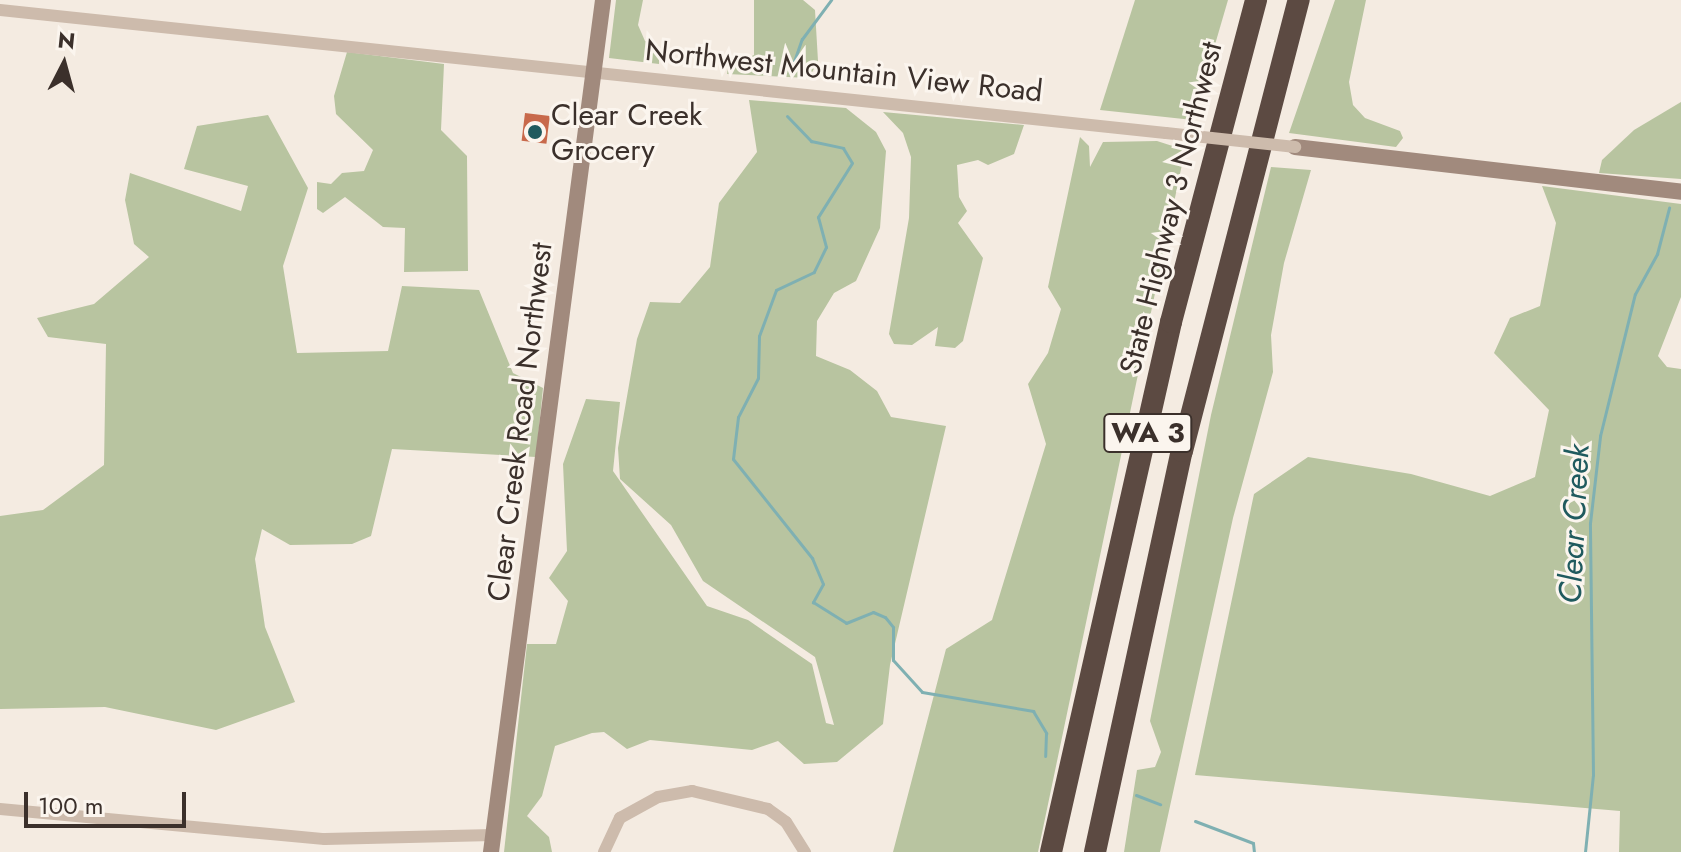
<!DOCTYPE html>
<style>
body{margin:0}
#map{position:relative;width:1681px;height:852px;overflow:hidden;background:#f4ebe1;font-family:Jost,sans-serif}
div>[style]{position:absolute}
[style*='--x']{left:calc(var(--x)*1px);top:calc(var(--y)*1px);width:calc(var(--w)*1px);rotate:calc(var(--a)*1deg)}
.green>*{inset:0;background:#b8c4a0}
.stream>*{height:3px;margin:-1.5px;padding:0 1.5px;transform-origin:1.5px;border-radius:1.5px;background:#7fb0b2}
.building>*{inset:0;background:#c8694b;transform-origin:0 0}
.street>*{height:12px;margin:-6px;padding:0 6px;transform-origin:6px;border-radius:6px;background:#cdbbac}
.secondary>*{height:16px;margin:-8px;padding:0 8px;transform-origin:8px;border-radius:8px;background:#a18a7d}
.highway>*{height:22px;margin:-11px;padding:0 11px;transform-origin:11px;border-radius:11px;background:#5c4a42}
.street-bridge>*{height:12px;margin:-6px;padding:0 6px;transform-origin:6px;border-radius:6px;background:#cdbbac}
.dots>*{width:22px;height:22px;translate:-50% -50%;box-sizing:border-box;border:4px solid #fbf5ee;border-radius:50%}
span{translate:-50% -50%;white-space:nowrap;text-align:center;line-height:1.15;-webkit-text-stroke:6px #fbf5ee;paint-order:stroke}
.shield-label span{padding:2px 6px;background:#fbf5ee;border:2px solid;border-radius:6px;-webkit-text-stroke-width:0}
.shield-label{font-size:28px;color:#3b302b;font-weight:700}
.street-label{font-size:30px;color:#3b302b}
.poi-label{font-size:30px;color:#3b302b}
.left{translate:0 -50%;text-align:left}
.water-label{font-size:32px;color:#1f5a5e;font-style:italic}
.north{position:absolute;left:24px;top:24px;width:80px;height:80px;-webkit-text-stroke:6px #fbf5ee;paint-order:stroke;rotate:6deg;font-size:22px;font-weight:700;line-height:32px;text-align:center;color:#3b302b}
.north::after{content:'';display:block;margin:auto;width:28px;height:36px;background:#3b302b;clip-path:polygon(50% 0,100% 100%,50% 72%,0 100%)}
.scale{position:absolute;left:24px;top:792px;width:162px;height:36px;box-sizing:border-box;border:4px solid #3b302b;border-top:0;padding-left:10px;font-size:24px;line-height:28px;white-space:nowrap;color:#3b302b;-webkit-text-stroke:6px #fbf5ee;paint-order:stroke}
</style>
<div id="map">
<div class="green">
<i style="clip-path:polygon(616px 0,643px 0,638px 25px,645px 41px,659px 46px,659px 64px,609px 58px)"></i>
<i style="clip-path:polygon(754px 0,803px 0,815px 10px,818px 61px,809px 78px,727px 74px,728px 67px,754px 55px)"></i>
<i style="clip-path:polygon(1135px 0,1228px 0,1193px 120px,1100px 110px)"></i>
<i style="clip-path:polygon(1335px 0,1366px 0,1349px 82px,1353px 105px,1365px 118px,1400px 131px,1403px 138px,1396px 147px,1289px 133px)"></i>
<i style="clip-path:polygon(347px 52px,444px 64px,441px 130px,467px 156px,468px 271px,404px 272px,405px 228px,383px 227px,345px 197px,323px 213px,317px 209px,317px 182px,331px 184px,342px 173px,364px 171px,373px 150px,336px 114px,334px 96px)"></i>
<i style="clip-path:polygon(749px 100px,846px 108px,876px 132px,886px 151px,880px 228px,856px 281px,834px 293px,817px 321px,816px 356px,850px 370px,877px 391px,891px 417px,946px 426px,890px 665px,883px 724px,837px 762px,804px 764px,778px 741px,752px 750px,650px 740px,627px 749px,604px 732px,592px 733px,555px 746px,542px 796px,527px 816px,549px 837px,552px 852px,504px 852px,527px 644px,556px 644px,568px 601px,549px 578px,567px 551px,563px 464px,586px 399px,620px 402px,613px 471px,707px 606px,748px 620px,812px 664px,826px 723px,834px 725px,815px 657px,703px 581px,671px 525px,620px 479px,618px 448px,637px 339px,650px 302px,680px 303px,710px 267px,719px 203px,757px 152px)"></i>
<i style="clip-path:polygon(1681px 102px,1681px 179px,1599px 173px,1602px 160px,1634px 130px)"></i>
<i style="clip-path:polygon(883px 112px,1024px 125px,1014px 154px,988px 165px,978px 160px,957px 165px,959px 197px,967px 211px,958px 223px,983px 258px,963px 341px,955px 348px,935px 346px,938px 327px,912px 345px,894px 344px,889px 334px,909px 218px,911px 157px,903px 133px)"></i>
<i style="clip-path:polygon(268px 115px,308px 188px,283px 266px,297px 353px,388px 351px,402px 286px,479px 290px,513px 373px,543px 388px,536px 457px,392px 449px,371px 536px,352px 544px,290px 545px,262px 529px,255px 559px,265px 627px,295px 702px,216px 730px,105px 707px,0 709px,0 516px,43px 510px,104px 465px,106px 344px,48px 337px,37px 318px,94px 304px,149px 257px,134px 244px,125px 200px,130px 173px,241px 211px,248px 186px,184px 169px,197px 126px)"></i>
<i style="clip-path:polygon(1080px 137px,1089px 146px,1090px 167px,1103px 142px,1157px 141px,1185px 150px,1038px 852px,893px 852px,946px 649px,992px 620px,1046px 444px,1028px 384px,1048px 353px,1061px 309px,1048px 287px)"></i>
<i style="clip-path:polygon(1271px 167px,1311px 170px,1284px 263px,1271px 335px,1273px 372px,1233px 518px,1160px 852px,1124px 852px,1137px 770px,1155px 767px,1161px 752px,1150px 721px,1211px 415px)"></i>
<i style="clip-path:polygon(1542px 186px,1681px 204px,1681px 297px,1658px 356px,1667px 367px,1681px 369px,1681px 852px,1619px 852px,1620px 811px,1195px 775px,1254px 494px,1308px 457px,1411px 474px,1490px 496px,1535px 477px,1549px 410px,1494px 353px,1510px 318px,1540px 306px,1556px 223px)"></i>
</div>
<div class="stream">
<i style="--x:790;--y:73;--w:36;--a:-71"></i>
<i style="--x:802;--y:39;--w:49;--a:-53.4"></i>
<i style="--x:787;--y:116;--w:35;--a:46"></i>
<i style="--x:811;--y:141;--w:33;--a:12"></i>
<i style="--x:843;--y:148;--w:17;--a:59"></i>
<i style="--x:852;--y:163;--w:64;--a:122.2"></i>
<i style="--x:818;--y:217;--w:31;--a:75"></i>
<i style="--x:826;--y:247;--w:28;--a:116"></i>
<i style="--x:814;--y:272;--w:42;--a:154.7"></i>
<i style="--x:776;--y:290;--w:49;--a:110.3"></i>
<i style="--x:759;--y:336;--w:42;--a:91.4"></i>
<i style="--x:758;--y:378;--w:44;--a:117.1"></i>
<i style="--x:738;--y:417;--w:42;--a:96.8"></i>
<i style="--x:733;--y:459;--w:127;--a:51.4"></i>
<i style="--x:812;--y:558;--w:28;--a:67"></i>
<i style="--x:823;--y:584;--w:21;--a:119"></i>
<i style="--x:813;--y:602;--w:39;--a:32"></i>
<i style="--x:846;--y:623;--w:29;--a:-22"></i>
<i style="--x:873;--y:612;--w:13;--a:23"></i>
<i style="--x:885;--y:617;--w:13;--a:51"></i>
<i style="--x:893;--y:627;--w:33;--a:90"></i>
<i style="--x:893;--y:660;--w:43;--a:47.8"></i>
<i style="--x:922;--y:692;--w:113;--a:9.7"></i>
<i style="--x:1033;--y:711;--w:26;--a:59"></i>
<i style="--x:1046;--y:733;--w:23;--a:92"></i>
<i style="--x:1136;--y:795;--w:26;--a:21"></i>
<i style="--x:1195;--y:821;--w:62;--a:20.8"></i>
<i style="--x:1253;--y:843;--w:9;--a:84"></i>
<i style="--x:1585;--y:852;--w:77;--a:-84.1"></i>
<i style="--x:1593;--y:775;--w:252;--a:-90.7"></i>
<i style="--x:1590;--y:523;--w:88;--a:-83.4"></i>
<i style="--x:1600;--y:436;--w:146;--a:-76.2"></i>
<i style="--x:1635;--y:294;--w:46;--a:-61.2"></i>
<i style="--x:1657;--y:254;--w:48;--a:-75.4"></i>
</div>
<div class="building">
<i style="left:525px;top:113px;width:25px;height:28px;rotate:7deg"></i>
</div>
<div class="street">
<i style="--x:0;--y:10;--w:1172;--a:6.02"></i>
<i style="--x:0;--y:809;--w:326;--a:5.3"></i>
<i style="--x:325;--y:839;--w:168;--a:-1.4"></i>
<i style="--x:604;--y:852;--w:38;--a:-65"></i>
<i style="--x:620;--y:818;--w:43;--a:-28.9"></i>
<i style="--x:658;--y:797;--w:35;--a:-10"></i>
<i style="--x:692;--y:791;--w:78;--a:13.3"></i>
<i style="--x:768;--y:809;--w:22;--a:36"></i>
<i style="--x:786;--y:822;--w:36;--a:58"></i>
</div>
<div class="secondary">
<i style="--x:1295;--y:147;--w:389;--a:6.6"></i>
<i style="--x:491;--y:852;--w:859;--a:-82.51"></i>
</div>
<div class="highway">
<i style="--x:1051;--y:852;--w:543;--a:-77.24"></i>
<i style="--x:1171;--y:322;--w:333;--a:-75.2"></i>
<i style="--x:1095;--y:852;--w:410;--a:-77.8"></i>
<i style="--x:1182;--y:451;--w:466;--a:-75.5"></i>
</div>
<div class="street-bridge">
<i style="--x:1166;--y:133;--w:130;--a:6.2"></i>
</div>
<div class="dots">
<i style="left:535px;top:132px;background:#1f5a5e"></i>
</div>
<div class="shield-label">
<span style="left:1148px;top:433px">WA 3</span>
</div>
<div class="street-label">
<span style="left:844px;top:71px;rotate:6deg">Northwest Mountain View Road</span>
<span style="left:1171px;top:208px;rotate:-76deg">State Highway 3 Northwest</span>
<span style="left:520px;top:422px;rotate:-83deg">Clear Creek Road Northwest</span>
</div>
<div class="poi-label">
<span class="left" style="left:551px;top:132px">Clear Creek<br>Grocery</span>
</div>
<div class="water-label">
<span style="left:1574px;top:524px;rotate:-87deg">Clear Creek</span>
</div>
<div class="north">N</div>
<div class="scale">100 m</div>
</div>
